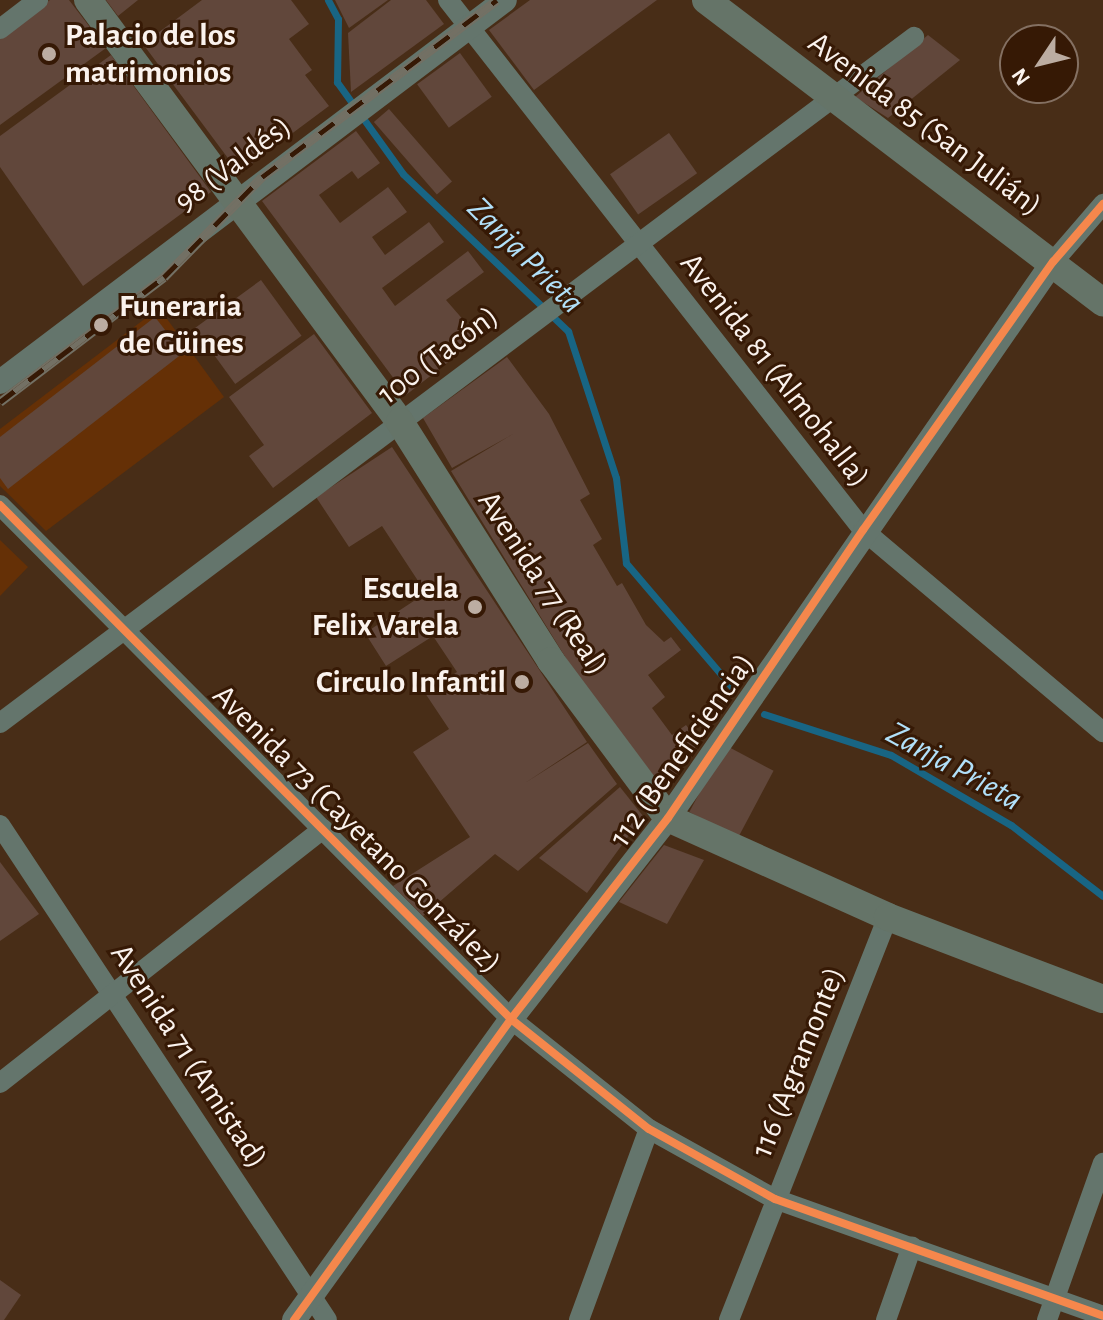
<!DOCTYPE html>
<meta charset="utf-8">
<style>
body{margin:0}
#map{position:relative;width:1103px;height:1320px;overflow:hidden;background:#482d17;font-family:"Alegreya Sans",sans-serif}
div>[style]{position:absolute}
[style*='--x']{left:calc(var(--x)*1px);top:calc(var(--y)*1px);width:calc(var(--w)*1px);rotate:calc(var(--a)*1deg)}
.built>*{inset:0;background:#653006}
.stream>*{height:7px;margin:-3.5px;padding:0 3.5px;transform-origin:3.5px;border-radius:3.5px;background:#186584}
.building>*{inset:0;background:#61473b;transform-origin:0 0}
.minor>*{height:20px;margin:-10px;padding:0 10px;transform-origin:10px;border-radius:10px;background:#64756c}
.tertiary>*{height:24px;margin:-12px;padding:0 12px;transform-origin:12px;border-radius:12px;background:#64756c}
.secondary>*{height:28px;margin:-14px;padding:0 14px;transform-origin:14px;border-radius:14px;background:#657468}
.rail>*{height:9px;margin-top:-4.5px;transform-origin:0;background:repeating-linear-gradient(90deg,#361905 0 18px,#737064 0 36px);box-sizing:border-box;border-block:2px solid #737064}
.cycleway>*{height:8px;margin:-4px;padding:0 4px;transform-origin:4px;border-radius:4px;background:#f5874c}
.dots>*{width:22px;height:22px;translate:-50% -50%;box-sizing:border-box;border:4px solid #361905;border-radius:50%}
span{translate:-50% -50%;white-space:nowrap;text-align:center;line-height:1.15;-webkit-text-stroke:6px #361905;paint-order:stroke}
.poi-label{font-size:32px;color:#faf2ed;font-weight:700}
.left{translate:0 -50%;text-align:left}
.right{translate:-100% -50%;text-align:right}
.street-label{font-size:32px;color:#faf2ed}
.water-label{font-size:34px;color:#b1e0f9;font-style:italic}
.north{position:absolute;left:999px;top:24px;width:80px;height:80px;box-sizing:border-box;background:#361905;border:2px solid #847062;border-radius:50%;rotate:235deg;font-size:22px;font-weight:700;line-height:32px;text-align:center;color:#faf2ed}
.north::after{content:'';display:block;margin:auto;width:28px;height:36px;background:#bcada2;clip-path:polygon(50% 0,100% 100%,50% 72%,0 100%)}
</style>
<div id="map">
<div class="built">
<i style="clip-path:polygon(159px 308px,224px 397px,46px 531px,0 486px,0 429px)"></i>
<i style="clip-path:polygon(0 540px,28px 567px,0 596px)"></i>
</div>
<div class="stream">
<i style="--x:328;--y:0;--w:21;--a:62"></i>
<i style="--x:338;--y:19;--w:63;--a:90.9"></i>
<i style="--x:337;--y:82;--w:113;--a:54.3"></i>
<i style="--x:403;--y:174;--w:228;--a:43.6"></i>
<i style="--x:568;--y:331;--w:155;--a:71.9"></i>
<i style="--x:616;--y:478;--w:86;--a:83.3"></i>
<i style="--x:626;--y:563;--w:163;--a:49.5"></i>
<i style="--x:764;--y:714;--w:133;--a:17.9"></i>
<i style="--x:891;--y:755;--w:139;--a:30.3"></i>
<i style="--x:1011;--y:825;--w:116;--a:37.7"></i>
</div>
<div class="building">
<i style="clip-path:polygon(50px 0,69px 0,106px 48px,0 125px,0 37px)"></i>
<i style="clip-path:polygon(106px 0,138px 0,118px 16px)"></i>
<i style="clip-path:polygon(202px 0,291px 0,309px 24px,289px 39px,312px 70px,305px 75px,329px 106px,239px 173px,143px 44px)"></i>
<i style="clip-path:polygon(335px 0,388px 0,349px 28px)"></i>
<i style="clip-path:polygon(391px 0,426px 0,444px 24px,351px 92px,348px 33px)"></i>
<i style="clip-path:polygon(530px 0,657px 0,534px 90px,489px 30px)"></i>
<i style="clip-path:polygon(928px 35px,960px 60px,888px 118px,855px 97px)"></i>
<i style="left:460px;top:53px;width:54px;height:53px;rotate:54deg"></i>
<i style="clip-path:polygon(111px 55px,211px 192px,83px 286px,0 167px,0 136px)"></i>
<i style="left:389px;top:109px;width:96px;height:20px;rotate:49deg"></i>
<i style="clip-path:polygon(356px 131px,380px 163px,358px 179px,352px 171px,319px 195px,340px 223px,388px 187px,407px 212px,372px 237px,385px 255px,429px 222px,444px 242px,382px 288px,395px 306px,468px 251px,484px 272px,446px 300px,479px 338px,406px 395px,262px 201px)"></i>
<i style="left:669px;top:133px;width:49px;height:72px;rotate:55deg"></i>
<i style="left:261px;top:280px;width:69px;height:82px;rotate:54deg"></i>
<i style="clip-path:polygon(155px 317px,183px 353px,8px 489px,0 478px,0 437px)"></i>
<i style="clip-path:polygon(314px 334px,372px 413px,273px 488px,249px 456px,264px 445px,229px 397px)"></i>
<i style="clip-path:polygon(507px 357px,549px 414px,590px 494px,580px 500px,602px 539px,593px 545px,617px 586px,622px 583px,646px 625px,664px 642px,671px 637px,681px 650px,648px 675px,665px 697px,652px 708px,672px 735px,686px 725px,699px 742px,665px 791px,572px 668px,451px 471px,513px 434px,452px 468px,423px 418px)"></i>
<i style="clip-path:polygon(392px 447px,587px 742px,525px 783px,588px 743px,617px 784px,518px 871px,495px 854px,423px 916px,393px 886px,470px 837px,413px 752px,449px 729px,425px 693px,457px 672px,433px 636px,386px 666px,365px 633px,426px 593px,382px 526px,349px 547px,316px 497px)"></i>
<i style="left:725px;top:745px;width:55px;height:76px;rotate:28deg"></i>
<i style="clip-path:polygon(620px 787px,643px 816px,587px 893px,539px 858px)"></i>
<i style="clip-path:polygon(664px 845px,704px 860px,667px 924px,619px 902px)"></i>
<i style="clip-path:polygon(0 862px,39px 914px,0 941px)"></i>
<i style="clip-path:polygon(0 1280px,21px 1295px,4px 1320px,0 1320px)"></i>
</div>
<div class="minor">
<i style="--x:448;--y:0;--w:673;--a:51.94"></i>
<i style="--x:863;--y:530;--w:314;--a:40.1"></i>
<i style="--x:0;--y:29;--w:48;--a:-37.3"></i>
<i style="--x:1053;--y:262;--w:77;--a:-49.2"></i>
<i style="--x:0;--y:505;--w:725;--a:45.17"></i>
<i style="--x:511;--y:1019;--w:176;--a:38.6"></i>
<i style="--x:649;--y:1129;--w:144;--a:29.1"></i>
<i style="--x:775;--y:1199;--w:348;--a:19.6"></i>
<i style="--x:0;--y:723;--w:1143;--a:-36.89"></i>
<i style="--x:0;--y:825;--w:593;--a:56.55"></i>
<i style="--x:0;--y:1083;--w:411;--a:-38.2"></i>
<i style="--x:579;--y:1320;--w:203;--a:-69.9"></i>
<i style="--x:729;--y:1320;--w:433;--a:-68.5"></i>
<i style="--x:886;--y:1320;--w:78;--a:-70.6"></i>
<i style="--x:1047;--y:1320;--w:167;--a:-70.4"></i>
</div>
<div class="tertiary">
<i style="--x:0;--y:382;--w:633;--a:-37.11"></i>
<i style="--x:294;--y:1320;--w:371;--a:-54.2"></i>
<i style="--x:511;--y:1019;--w:255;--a:-52"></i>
<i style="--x:668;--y:818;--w:676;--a:-55.3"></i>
</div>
<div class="secondary">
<i style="--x:88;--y:0;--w:525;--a:53.52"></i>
<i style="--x:400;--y:422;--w:283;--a:57.7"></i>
<i style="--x:551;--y:661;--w:196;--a:53.3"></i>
<i style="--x:668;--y:818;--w:241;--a:24.2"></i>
<i style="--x:888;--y:917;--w:230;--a:20.9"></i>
<i style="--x:706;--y:0;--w:499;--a:37.3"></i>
</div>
<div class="rail">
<i style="--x:0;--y:402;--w:206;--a:-37.3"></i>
<i style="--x:164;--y:277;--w:140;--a:-45.6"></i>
<i style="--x:262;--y:177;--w:294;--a:-37"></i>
</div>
<div class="cycleway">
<i style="--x:0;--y:505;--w:725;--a:45.17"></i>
<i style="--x:511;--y:1019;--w:176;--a:38.6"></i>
<i style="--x:649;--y:1129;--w:144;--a:29.1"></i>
<i style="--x:775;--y:1199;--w:348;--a:19.6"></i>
<i style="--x:294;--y:1320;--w:371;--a:-54.2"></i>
<i style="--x:511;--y:1019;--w:255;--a:-52"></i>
<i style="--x:668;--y:818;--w:348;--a:-55.9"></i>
<i style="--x:863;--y:530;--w:329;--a:-54.7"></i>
<i style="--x:1053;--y:262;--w:77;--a:-49.2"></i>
</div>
<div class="dots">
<i style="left:49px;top:54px;background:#bcada2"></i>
<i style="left:101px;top:325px;background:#bcada2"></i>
<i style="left:475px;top:607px;background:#bcada2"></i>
<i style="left:522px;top:682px;background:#bcada2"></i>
</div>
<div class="poi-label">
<span class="left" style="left:65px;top:54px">Palacio de los<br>matrimonios</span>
<span class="left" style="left:119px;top:325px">Funeraria<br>de Güines</span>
<span class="right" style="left:459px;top:607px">Escuela<br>Felix Varela</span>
<span class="right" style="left:506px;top:682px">Circulo Infantil</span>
</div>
<div class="street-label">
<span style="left:925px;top:124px;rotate:37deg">Avenida 85 (San Julián)</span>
<span style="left:233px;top:164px;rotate:-37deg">98 (Valdés)</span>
<span style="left:438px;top:355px;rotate:-37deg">100 (Tacón)</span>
<span style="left:775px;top:370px;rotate:52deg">Avenida 81 (Almohalla)</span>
<span style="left:543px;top:583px;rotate:57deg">Avenida 77 (Real)</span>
<span style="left:682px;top:750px;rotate:-55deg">112 (Beneficiencia)</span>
<span style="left:357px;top:829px;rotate:45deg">Avenida 73 (Cayetano González)</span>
<span style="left:189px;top:1056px;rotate:57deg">Avenida 71 (Amistad)</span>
<span style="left:798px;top:1062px;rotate:-68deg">116 (Agramonte)</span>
</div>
<div class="water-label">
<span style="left:525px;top:256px;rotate:45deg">Zanja Prieta</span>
<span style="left:954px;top:767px;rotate:29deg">Zanja Prieta</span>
</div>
<div class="north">N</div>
</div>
